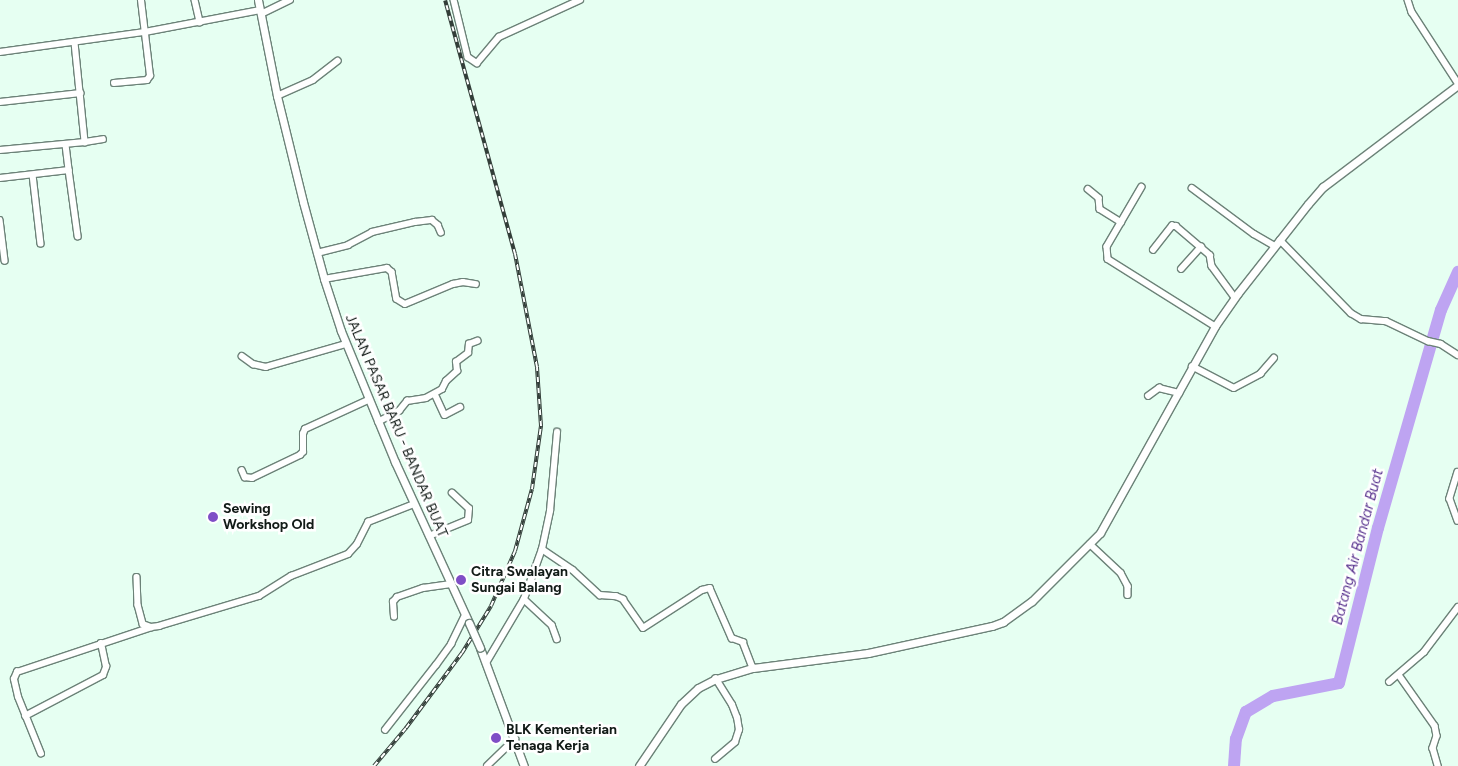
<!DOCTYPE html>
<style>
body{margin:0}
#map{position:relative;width:1458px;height:766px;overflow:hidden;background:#e6fff2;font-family:Figtree,sans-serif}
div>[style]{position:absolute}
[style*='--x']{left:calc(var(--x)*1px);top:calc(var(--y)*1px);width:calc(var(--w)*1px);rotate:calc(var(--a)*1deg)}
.river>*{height:12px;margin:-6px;padding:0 6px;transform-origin:6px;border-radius:6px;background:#bea4f2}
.roads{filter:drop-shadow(1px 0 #6c8278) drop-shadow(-1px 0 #6c8278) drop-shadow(0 1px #6c8278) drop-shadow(0 -1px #6c8278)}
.minor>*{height:5.5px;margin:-2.75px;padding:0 2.75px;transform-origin:2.75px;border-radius:2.75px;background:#fff}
.tertiary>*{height:7px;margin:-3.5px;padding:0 3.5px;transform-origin:3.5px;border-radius:3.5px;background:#fff}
.rail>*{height:4px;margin-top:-2px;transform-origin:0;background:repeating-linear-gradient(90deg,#fff 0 5.5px,#333e39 0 11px);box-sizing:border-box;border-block:1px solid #333e39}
.bridges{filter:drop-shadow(1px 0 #6c8278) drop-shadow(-1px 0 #6c8278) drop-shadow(0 1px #6c8278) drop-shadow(0 -1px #6c8278)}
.tertiary-bridge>*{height:7px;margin:-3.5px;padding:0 3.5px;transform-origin:3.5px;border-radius:3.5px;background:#fff}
.dots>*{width:14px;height:14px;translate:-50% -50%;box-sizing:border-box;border:2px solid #fff;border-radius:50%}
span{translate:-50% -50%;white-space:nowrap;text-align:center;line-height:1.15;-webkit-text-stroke:5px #fff;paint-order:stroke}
.street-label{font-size:14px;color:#121b17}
.poi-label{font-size:14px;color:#121b17;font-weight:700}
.left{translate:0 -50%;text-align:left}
.water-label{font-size:15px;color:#5a358f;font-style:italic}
</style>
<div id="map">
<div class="river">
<i style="--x:1234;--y:766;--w:27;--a:-86"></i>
<i style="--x:1236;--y:739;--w:29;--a:-70"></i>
<i style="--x:1246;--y:712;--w:31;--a:-31"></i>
<i style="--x:1273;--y:696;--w:67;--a:-11.1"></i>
<i style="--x:1339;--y:683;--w:160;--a:-75.9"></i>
<i style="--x:1378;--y:528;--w:227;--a:-73.9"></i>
<i style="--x:1441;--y:310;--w:42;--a:-65.9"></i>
</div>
<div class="roads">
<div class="minor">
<i style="--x:195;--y:0;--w:23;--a:77"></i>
<i style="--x:454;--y:0;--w:59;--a:76.2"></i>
<i style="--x:468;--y:57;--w:11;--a:34"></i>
<i style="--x:477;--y:63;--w:34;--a:-50"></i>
<i style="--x:499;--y:37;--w:89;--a:-24.6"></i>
<i style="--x:1408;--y:0;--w:13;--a:72"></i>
<i style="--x:1412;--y:12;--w:85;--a:57.1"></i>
<i style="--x:261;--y:14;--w:32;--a:-26"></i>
<i style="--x:75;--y:43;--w:100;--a:84.2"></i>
<i style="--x:85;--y:142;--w:18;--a:-9"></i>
<i style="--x:0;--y:52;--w:146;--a:-7.9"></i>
<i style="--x:145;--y:32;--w:117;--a:-10.8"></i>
<i style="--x:114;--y:83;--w:33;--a:-5"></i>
<i style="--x:147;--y:80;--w:5;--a:-53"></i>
<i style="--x:150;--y:76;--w:77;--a:-96.8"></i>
<i style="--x:277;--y:96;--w:39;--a:-24"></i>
<i style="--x:313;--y:80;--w:31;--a:-38"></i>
<i style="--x:0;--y:102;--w:81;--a:-6.4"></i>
<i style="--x:66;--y:145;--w:25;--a:83"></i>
<i style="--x:0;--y:150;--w:85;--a:-5.4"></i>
<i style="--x:33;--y:175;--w:69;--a:83.4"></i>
<i style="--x:0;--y:178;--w:69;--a:-6.6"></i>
<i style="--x:69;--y:170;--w:67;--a:82.2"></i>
<i style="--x:1142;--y:187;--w:69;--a:120.3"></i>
<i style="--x:1107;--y:247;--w:12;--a:85"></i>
<i style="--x:1108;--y:259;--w:126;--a:32.1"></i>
<i style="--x:1192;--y:188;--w:77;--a:36.6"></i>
<i style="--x:1254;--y:234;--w:24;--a:30"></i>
<i style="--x:1088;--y:189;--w:14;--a:39"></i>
<i style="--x:1099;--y:198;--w:11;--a:85"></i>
<i style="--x:1100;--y:209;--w:25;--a:32"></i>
<i style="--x:0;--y:220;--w:41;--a:83"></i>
<i style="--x:1280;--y:240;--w:102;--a:45.8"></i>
<i style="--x:1351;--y:313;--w:12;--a:31"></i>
<i style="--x:1361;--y:319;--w:25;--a:5"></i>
<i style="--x:1386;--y:321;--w:47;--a:25.5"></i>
<i style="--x:1428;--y:341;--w:13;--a:13"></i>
<i style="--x:1441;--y:344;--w:20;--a:33"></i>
<i style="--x:1153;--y:250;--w:31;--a:-52"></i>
<i style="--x:1172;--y:226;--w:4;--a:0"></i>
<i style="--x:1176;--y:226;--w:45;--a:40.5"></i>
<i style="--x:1210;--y:255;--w:11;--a:80"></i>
<i style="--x:1212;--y:266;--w:39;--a:54"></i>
<i style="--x:317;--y:253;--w:32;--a:-14"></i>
<i style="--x:348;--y:245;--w:27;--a:-28"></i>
<i style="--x:372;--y:232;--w:44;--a:-13.1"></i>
<i style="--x:415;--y:222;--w:17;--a:-7"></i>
<i style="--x:432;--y:220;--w:8;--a:40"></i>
<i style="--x:438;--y:225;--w:8;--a:67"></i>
<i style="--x:1181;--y:269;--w:30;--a:-48"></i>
<i style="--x:324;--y:279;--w:64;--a:-9.9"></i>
<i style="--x:387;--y:268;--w:6;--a:39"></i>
<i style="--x:392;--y:272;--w:27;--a:80"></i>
<i style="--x:397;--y:299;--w:9;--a:32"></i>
<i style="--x:405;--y:304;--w:52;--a:-22.6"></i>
<i style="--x:453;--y:284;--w:10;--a:-11"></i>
<i style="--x:463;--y:282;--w:13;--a:9"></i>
<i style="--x:242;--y:356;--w:14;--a:36"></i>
<i style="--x:253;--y:364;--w:13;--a:13"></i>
<i style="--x:266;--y:367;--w:83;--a:-16"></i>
<i style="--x:1192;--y:366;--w:47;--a:27.6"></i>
<i style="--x:1234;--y:388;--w:30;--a:-28"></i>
<i style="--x:1260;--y:374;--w:21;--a:-49"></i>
<i style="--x:435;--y:394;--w:23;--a:65"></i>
<i style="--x:445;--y:415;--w:17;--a:-28"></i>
<i style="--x:1148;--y:396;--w:14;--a:-36"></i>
<i style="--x:1159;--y:388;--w:21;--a:14"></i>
<i style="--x:378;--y:422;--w:24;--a:-28"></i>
<i style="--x:399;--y:411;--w:13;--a:-51"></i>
<i style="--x:407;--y:401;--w:19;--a:-9"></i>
<i style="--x:426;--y:398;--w:18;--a:-29"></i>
<i style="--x:442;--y:389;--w:9;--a:-63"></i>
<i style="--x:446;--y:381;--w:15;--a:-42"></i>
<i style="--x:457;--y:371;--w:9;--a:-96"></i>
<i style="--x:456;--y:362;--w:15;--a:-37"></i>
<i style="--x:468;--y:353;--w:9;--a:-84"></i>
<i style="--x:469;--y:344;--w:9;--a:-21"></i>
<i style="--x:242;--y:470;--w:8;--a:67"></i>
<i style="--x:245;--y:477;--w:7;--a:8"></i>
<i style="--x:252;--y:478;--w:53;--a:-25.6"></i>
<i style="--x:300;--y:455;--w:4;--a:-45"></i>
<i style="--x:303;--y:452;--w:18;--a:-90"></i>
<i style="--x:303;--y:434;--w:5;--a:-68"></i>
<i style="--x:305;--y:429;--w:69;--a:-24.7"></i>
<i style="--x:1458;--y:472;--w:28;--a:107"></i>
<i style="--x:1450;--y:499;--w:23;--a:70"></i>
<i style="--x:429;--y:536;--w:42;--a:-22.3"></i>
<i style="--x:468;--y:520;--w:11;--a:-85"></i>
<i style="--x:469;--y:509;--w:23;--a:-137"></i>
<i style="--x:1090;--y:544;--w:42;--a:43.1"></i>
<i style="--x:1121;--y:573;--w:15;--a:62"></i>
<i style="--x:1128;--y:586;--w:9;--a:90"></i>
<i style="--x:542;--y:549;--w:37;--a:34"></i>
<i style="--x:573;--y:570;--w:37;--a:43"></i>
<i style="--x:600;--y:595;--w:16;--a:4"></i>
<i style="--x:616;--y:596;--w:8;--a:23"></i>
<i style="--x:623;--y:599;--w:35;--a:55"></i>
<i style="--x:643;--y:628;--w:70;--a:-32.8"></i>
<i style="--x:702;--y:590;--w:8;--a:-14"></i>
<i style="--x:710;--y:588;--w:55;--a:66.3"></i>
<i style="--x:732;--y:638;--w:12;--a:20"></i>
<i style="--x:743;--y:642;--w:28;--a:69"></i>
<i style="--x:137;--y:577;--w:28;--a:88"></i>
<i style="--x:138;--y:605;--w:20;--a:75"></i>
<i style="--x:143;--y:624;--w:9;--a:21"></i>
<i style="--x:151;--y:627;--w:8;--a:-7"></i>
<i style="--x:159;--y:626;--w:104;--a:-16.7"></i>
<i style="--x:259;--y:596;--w:38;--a:-32"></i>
<i style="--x:291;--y:576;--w:61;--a:-21.1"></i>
<i style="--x:348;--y:554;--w:13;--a:-48"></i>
<i style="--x:357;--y:544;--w:25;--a:-63"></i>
<i style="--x:368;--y:522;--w:49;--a:-21.4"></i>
<i style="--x:524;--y:599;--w:38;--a:43"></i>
<i style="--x:552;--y:625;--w:15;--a:70"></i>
<i style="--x:394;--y:617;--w:15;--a:-94"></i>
<i style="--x:393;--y:602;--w:6;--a:-51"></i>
<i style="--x:397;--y:597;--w:28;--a:-19"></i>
<i style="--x:423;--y:588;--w:28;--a:-8"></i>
<i style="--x:486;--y:663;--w:74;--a:-59.3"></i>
<i style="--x:524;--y:599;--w:53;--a:-70.2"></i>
<i style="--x:542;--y:549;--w:39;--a:-78"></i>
<i style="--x:550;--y:511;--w:79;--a:-84.9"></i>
<i style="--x:1399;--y:675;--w:62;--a:54.8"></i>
<i style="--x:1435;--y:726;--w:10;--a:79"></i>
<i style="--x:1437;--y:736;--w:13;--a:108"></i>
<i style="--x:1433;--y:748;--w:19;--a:74"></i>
<i style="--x:1389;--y:682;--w:46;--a:-40.6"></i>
<i style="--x:1424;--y:652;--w:56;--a:-52.9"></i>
<i style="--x:25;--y:716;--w:88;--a:-27.7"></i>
<i style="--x:103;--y:675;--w:9;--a:-69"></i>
<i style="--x:106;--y:667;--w:24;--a:-102"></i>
<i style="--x:385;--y:730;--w:83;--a:-51.9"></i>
<i style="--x:436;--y:665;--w:26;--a:-54"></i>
<i style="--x:451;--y:644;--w:32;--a:-64"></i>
<i style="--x:41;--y:754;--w:61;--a:-112"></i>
<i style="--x:18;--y:697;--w:18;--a:-103"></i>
<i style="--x:14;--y:679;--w:8;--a:-67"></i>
<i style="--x:17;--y:672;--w:139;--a:-18.4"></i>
<i style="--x:715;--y:759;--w:26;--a:-40"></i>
<i style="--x:735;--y:742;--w:13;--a:-72"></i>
<i style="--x:739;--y:730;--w:12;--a:-99"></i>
<i style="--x:737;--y:718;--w:14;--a:-111"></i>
<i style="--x:732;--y:705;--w:31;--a:-122"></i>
<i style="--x:487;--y:766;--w:39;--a:-44"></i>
</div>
<div class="tertiary">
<i style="--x:258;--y:0;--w:98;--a:78.8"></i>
<i style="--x:277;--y:96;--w:109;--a:76.2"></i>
<i style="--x:303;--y:202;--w:80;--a:74.7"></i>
<i style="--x:324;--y:279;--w:55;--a:71.9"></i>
<i style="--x:341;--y:331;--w:142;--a:67.6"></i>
<i style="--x:395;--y:462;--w:177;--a:65.3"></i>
<i style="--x:480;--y:648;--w:126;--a:69.6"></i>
<i style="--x:639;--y:766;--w:75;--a:-55.9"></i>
<i style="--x:681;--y:704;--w:23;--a:-43"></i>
<i style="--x:698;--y:688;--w:20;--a:-27"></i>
<i style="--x:716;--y:679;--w:39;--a:-17"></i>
<i style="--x:753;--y:668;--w:116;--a:-7.4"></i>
<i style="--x:868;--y:653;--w:127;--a:-12.3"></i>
<i style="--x:992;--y:626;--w:12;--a:-20"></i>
<i style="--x:1003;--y:622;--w:36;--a:-36"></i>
<i style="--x:1032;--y:601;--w:96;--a:-45"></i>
<i style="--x:1100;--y:533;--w:237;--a:-60.9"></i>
<i style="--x:1215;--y:326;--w:40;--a:-55.1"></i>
<i style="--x:1238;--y:293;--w:113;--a:-51.8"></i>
<i style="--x:1308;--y:204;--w:23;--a:-49"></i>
<i style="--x:1323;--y:187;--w:169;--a:-37.1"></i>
</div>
</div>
<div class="rail">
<i style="--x:374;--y:766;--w:50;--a:-49.9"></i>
<i style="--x:406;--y:728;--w:94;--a:-53.3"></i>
<i style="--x:462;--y:653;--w:55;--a:-58.3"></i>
<i style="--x:491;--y:606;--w:60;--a:-66.4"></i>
<i style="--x:515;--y:551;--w:64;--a:-74.7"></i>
<i style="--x:532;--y:489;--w:64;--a:-81.9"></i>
<i style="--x:541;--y:426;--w:59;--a:-93.9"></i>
<i style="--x:537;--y:367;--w:115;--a:-101"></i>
<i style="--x:515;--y:254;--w:263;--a:-105.4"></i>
</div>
<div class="bridges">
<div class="tertiary-bridge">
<i style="--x:469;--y:623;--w:27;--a:66"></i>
</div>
</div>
<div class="dots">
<i style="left:213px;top:517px;background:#7f4ec6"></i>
<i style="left:461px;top:580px;background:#7f4ec6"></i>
<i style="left:496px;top:738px;background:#7f4ec6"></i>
</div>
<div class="street-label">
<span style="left:396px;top:426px;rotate:67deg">JALAN PASAR BARU - BANDAR BUAT</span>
</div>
<div class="poi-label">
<span class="left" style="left:223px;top:517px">Sewing<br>Workshop Old</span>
<span class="left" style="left:471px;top:580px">Citra Swalayan<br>Sungai Balang</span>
<span class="left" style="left:506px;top:738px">BLK Kementerian<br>Tenaga Kerja</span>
</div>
<div class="water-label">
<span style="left:1358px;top:547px;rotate:-75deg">Batang Air Bandar Buat</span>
</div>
</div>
